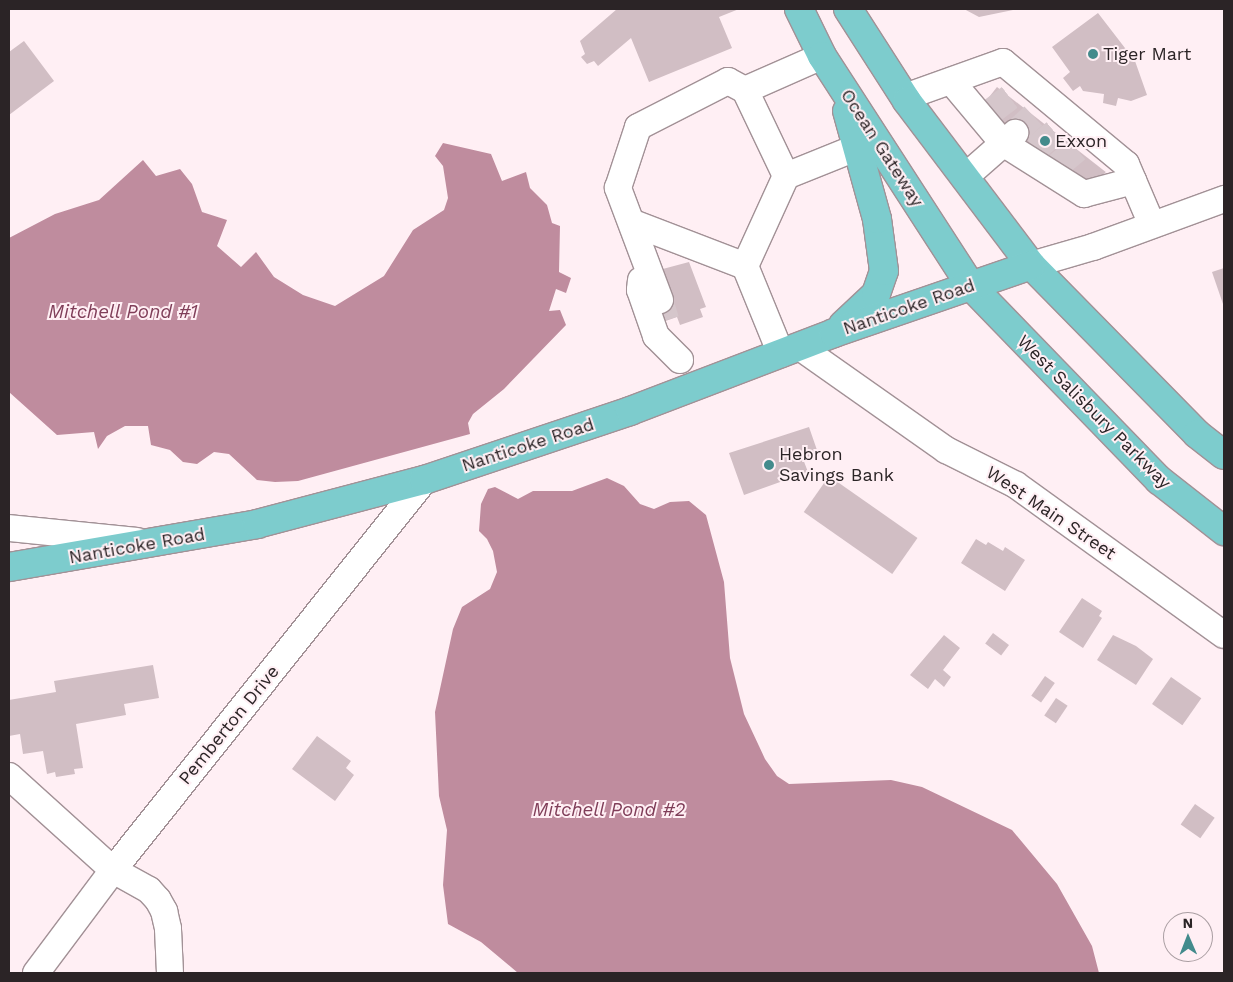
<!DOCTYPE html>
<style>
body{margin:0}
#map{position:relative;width:1233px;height:982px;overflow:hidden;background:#ffeff4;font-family:"Work Sans",sans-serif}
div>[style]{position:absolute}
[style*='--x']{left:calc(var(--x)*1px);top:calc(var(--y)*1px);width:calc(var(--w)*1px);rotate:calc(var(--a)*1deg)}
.water>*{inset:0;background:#bf8c9e}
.building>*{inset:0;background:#d1bec4;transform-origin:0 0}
.minor-tunnel>*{height:26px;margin-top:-13px;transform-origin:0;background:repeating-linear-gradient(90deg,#d5c6cb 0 26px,transparent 0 39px)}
.roads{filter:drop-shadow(1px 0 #a29196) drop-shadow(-1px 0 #a29196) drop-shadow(0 1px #a29196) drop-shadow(0 -1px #a29196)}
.minor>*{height:26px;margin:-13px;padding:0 13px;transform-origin:13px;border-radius:13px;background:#fff}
.major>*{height:28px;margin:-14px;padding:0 14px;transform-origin:14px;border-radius:14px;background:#7dcccd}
.dots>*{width:14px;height:14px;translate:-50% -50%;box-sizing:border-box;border:2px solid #ffeff4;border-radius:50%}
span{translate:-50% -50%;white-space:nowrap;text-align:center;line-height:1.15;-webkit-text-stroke:4px #ffeff4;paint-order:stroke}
.poi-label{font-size:18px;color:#2b2426}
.left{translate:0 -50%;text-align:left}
.street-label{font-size:18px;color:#2b2426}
.water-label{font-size:19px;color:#803e59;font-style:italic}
.frame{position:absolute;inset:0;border:10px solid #2b2426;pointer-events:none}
.north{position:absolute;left:1163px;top:912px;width:50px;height:50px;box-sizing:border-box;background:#ffeff4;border:1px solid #aa9ea2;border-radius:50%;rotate:359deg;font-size:14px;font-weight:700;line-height:20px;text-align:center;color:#2b2426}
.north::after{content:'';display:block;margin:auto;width:18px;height:22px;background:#438b8c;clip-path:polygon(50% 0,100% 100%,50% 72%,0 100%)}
</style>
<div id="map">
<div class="water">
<i style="clip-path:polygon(443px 143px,491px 154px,502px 181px,526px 172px,530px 188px,547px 205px,552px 223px,560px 226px,559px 272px,571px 278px,566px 293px,556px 289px,549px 311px,560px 310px,566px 325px,504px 389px,473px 414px,468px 423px,470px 434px,298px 481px,275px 482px,257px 480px,229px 454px,214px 452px,197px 464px,183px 462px,170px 450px,151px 445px,148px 426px,125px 426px,107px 436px,98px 449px,94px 432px,57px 435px,9px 392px,9px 238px,55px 214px,99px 200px,143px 160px,156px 176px,180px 169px,192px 184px,202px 212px,227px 220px,217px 246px,241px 267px,256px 252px,274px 277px,303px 295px,335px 306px,384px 276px,413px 230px,444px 210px,448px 198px,443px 166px,435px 156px)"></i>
<i style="clip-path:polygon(607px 478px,624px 486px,640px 504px,654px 509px,670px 502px,689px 501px,706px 515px,724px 582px,730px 658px,744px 714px,765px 759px,777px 776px,789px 784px,891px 780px,922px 787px,1012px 830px,1057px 884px,1092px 946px,1099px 973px,518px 973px,481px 942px,448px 924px,443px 885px,447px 830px,439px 796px,435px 712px,453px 629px,462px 607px,490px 589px,497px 572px,493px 551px,487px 539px,479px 531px,481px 504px,488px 489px,495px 487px,518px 499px,533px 491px,572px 491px)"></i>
</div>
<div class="building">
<i style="clip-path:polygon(617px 9px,739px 9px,719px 17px,732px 48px,649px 82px,631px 38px,598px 66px,594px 61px,587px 64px,581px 57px,585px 54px,580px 41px)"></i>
<i style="clip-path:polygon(964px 9px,1013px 9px,1013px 10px,979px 17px)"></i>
<i style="clip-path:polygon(1098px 13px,1135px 61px,1147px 95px,1131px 101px,1118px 98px,1116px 106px,1103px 103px,1104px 94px,1083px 91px,1080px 86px,1073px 91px,1063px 78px,1070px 72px,1052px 47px)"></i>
<i style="clip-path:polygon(24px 41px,54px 81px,9px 115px,9px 52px)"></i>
<i style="left:997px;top:87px;width:138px;height:27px;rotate:38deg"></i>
<i style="clip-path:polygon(689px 262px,706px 307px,700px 309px,703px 317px,680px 325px,677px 317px,657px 324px,659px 270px)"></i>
<i style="clip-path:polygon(1224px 268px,1224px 307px,1212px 272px)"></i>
<i style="clip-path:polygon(809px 427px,818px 453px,803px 459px,808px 472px,744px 495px,729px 453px)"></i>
<i style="left:829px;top:476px;width:108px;height:44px;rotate:35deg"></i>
<i style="clip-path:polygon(976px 539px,986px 545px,988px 542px,1003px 551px,1005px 547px,1025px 560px,1005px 591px,961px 563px)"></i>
<i style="clip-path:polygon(1082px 598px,1102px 611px,1099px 616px,1102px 618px,1083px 648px,1059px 632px)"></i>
<i style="left:993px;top:633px;width:20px;height:13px;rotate:37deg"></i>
<i style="clip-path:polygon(944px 635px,960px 648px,943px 670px,951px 677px,944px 687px,935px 679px,928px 689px,910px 675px)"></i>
<i style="clip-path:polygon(1113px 635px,1136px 646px,1153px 659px,1136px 685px,1097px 660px)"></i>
<i style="clip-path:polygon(153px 665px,159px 698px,124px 704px,126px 715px,76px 724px,83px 768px,74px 769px,75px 774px,56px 777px,55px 772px,47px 774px,43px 751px,23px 754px,20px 734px,9px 736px,9px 700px,56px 692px,54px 681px)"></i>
<i style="left:1045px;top:676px;width:12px;height:24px;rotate:35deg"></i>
<i style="left:1171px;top:677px;width:37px;height:33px;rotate:35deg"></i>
<i style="left:1056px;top:698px;width:14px;height:21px;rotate:34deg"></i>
<i style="clip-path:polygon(317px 736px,351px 761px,346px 768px,354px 775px,335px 801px,292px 769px)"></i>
<i style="left:1195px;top:804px;width:24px;height:25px;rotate:35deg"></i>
</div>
<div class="minor-tunnel">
<i style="--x:989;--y:113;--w:26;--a:-37"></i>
<i style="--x:1015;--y:133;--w:25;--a:-43"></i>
<i style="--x:1035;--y:149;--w:26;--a:-40"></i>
<i style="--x:1057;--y:166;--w:26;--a:-40"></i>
<i style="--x:660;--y:300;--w:21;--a:73"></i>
</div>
<div class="roads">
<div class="minor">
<i style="--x:951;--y:81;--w:81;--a:50"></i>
<i style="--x:1003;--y:143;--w:96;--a:32.2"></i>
<i style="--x:1084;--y:194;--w:51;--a:-14.9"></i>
<i style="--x:745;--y:90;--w:84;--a:-23.8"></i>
<i style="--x:905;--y:97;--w:104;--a:-19.7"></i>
<i style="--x:1003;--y:62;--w:160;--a:39.7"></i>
<i style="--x:1126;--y:164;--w:66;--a:66.9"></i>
<i style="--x:965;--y:177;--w:67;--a:-41.3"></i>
<i style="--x:633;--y:223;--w:120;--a:21"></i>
<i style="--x:1031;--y:265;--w:65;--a:-16.2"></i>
<i style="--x:1093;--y:247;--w:140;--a:-20.1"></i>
<i style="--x:641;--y:280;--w:10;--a:96"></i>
<i style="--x:640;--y:290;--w:49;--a:70.8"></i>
<i style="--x:656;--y:336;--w:34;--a:45"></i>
<i style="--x:660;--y:300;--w:120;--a:-110.6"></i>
<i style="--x:618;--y:188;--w:64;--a:-71.8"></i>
<i style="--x:638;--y:127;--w:101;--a:-27.1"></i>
<i style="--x:728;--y:81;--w:19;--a:28"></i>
<i style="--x:745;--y:90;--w:95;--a:64.5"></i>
<i style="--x:786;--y:176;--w:78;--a:-21.9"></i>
<i style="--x:800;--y:347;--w:179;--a:35.2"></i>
<i style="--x:946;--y:450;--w:78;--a:26.6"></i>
<i style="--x:1016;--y:485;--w:256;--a:35.8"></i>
<i style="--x:781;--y:354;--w:95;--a:-112.2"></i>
<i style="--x:745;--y:266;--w:99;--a:-65.5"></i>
<i style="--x:9;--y:528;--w:128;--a:5.8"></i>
<i style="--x:9;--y:776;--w:140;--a:42.1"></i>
<i style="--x:113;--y:870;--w:41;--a:29.1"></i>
<i style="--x:149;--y:890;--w:13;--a:48"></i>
<i style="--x:158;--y:900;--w:13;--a:61"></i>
<i style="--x:164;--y:911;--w:18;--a:77"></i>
<i style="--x:168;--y:929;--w:44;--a:87.4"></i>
<i style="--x:36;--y:973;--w:129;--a:-53.2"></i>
<i style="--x:113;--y:870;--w:499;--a:-51.4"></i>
</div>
<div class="major">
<i style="--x:799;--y:9;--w:52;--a:63.9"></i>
<i style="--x:822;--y:56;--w:273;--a:57.1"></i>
<i style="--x:970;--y:285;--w:272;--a:45.9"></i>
<i style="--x:1159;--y:480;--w:83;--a:38.1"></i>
<i style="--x:848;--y:9;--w:109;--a:57.3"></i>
<i style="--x:907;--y:101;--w:206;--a:52.9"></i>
<i style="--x:1031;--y:265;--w:237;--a:45.5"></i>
<i style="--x:1197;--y:434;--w:34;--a:38"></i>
<i style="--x:843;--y:325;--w:45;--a:-43.2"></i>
<i style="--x:876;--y:294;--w:24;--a:-71"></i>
<i style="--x:884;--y:271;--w:52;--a:-97.7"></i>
<i style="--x:877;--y:219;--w:112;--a:-105.5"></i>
<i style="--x:9;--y:567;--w:252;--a:-9.8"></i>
<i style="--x:257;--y:524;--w:173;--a:-14.8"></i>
<i style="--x:424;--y:480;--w:217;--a:-18.5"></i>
<i style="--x:630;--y:411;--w:218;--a:-20.9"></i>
<i style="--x:834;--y:333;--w:208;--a:-19"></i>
</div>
</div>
<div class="dots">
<i style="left:1093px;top:54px;background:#438b8c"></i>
<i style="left:1045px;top:141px;background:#438b8c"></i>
<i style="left:769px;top:465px;background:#438b8c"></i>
</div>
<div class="poi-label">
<span class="left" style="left:1103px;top:54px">Tiger Mart</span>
<span class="left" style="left:1055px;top:141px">Exxon</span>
<span class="left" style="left:779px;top:465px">Hebron<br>Savings Bank</span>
</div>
<div class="street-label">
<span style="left:882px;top:148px;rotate:57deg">Ocean Gateway</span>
<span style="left:909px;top:307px;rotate:-19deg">Nanticoke Road</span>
<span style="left:1094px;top:412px;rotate:45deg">West Salisbury Parkway</span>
<span style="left:528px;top:445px;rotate:-18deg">Nanticoke Road</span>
<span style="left:1051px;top:513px;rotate:34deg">West Main Street</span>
<span style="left:137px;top:546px;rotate:-10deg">Nanticoke Road</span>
<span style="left:229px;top:725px;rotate:-51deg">Pemberton Drive</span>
</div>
<div class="water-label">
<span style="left:123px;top:312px">Mitchell Pond #1</span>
<span style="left:609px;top:810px">Mitchell Pond #2</span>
</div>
<div class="frame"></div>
<div class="north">N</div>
</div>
